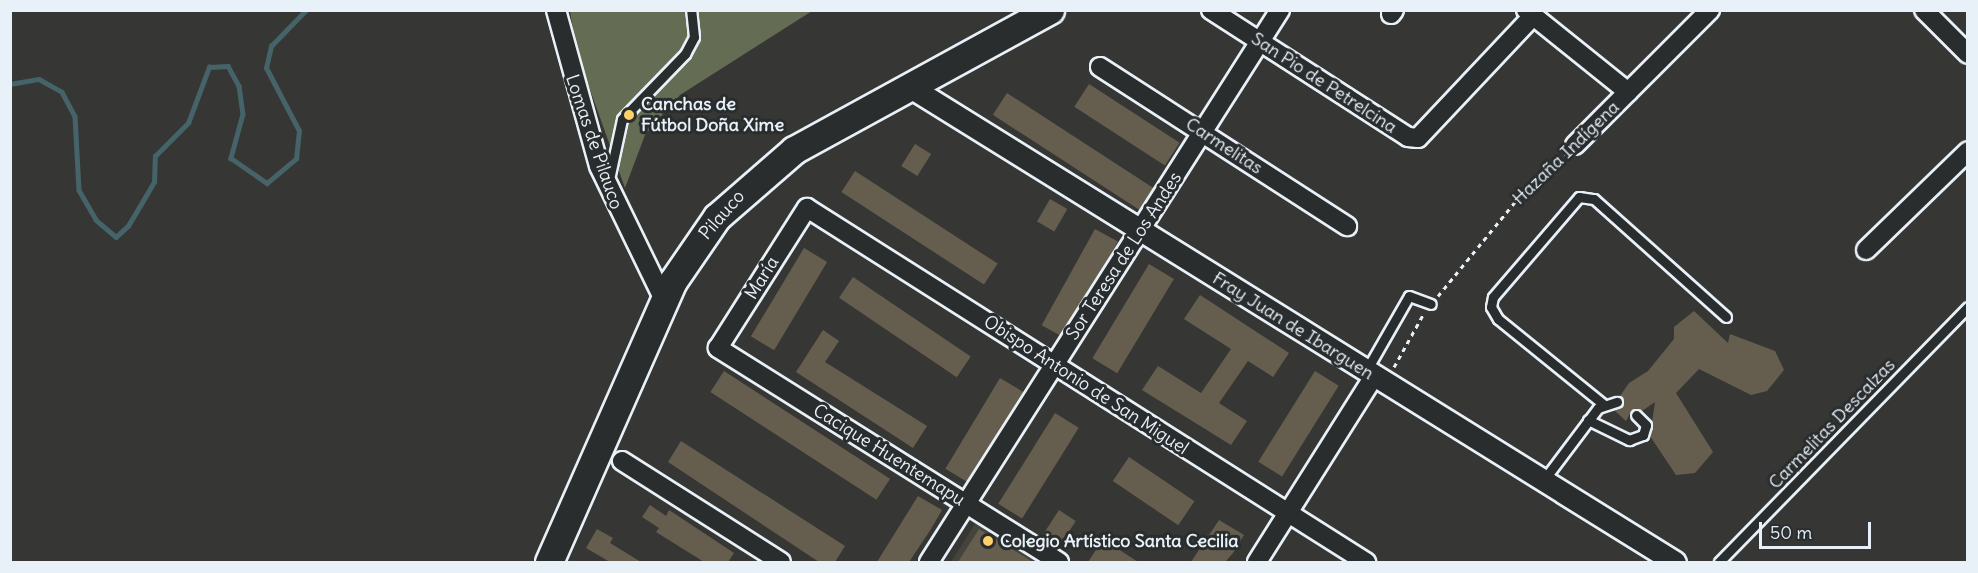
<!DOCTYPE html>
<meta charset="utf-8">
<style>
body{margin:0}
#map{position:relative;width:1978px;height:573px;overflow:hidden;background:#363734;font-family:Delius,sans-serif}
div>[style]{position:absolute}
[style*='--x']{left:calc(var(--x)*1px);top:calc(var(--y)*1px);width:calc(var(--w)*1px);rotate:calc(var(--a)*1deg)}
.built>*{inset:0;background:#44433c}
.green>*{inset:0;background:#646c53}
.stream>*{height:4.5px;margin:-2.25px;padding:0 2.25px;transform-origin:2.25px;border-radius:2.25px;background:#456368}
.building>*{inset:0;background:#655e4e;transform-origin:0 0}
.path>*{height:3px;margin-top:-1.5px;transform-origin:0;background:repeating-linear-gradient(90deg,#e8f1f8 0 4.5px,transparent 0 9px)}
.roads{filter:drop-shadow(2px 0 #e8f1f8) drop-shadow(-2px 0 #e8f1f8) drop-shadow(0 2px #e8f1f8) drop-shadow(0 -2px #e8f1f8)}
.service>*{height:9px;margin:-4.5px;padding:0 4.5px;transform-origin:4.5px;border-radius:4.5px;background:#2a2d2e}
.minor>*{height:18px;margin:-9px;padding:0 9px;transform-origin:9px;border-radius:9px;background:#2a2d2e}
.tertiary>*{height:21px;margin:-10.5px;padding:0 10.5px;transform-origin:10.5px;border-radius:10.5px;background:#2a2d2e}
.primary>*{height:27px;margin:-13.5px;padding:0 13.5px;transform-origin:13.5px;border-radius:13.5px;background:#2a2d2e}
.dots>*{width:16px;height:16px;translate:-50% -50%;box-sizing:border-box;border:3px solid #2a2d2e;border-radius:50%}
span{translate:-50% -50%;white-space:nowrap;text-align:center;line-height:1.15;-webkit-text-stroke:6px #2a2d2e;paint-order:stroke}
.street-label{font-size:18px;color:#e8f1f8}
.poi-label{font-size:18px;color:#e8f1f8;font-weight:700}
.left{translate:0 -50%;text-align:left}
.frame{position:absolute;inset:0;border:12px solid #e8f1f8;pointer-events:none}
.scale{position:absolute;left:1759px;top:522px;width:112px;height:27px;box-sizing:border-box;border:3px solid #e8f1f8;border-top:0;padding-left:8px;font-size:18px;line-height:21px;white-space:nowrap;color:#e8f1f8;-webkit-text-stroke:4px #2a2d2e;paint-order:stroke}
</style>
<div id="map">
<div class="built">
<i style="clip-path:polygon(978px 519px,1045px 562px,951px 562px)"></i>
</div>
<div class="green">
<i style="clip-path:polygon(570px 11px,812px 11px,680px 95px,645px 135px,625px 188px,576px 50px)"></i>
</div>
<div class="stream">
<i style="--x:502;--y:10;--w:25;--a:0"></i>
<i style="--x:10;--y:84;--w:29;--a:-10"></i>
<i style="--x:39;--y:79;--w:26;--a:29"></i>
<i style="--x:62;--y:92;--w:27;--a:62"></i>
<i style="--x:75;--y:116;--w:74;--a:86.9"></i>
<i style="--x:79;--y:190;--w:34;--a:60"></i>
<i style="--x:96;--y:220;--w:26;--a:40"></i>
<i style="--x:116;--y:237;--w:16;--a:-43"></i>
<i style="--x:128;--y:226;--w:51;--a:-59.4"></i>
<i style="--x:154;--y:182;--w:26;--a:-88"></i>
<i style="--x:155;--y:156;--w:47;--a:-45"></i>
<i style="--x:188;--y:123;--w:60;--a:-69.4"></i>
<i style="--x:209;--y:67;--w:19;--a:-3"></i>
<i style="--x:228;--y:66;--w:23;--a:61"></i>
<i style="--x:239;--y:86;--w:28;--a:82"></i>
<i style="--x:243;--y:114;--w:46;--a:105.3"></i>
<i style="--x:231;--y:158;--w:44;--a:34.8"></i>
<i style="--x:267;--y:183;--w:38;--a:-40"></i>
<i style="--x:296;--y:159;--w:28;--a:-84"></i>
<i style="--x:299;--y:131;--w:71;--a:-117.6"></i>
<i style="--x:266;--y:68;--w:23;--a:-77"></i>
<i style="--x:271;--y:46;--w:50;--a:-45.8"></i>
</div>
<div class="building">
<i style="left:1089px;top:84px;width:108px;height:27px;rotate:33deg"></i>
<i style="left:1007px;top:93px;width:175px;height:26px;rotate:33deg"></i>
<i style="left:915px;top:144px;width:19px;height:26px;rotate:32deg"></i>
<i style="left:855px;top:171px;width:170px;height:25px;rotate:33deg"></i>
<i style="left:1050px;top:199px;width:20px;height:26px;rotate:30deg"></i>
<i style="left:1095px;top:229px;width:26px;height:110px;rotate:29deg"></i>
<i style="left:804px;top:248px;width:27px;height:103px;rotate:31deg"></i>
<i style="left:1149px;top:264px;width:29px;height:110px;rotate:31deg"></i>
<i style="left:853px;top:277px;width:142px;height:25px;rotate:34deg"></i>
<i style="clip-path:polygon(1200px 295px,1289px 353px,1273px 377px,1248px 361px,1219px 403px,1247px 421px,1231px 445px,1142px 390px,1158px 366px,1201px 393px,1231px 349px,1184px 319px)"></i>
<i style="clip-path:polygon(1694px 311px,1728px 343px,1730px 334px,1775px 351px,1784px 370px,1767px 391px,1751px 395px,1699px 369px,1676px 393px,1713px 452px,1695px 473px,1676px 475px,1650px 436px,1655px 402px,1642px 411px,1632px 410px,1626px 421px,1615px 411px,1622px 406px,1620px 396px,1629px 383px,1648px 371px,1674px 339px,1674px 327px)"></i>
<i style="clip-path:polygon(823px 330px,839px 341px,825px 362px,927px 426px,913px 448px,796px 372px)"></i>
<i style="left:724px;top:371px;width:198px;height:25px;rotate:33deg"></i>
<i style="left:1315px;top:371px;width:28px;height:107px;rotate:32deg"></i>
<i style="left:1000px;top:378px;width:27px;height:106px;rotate:31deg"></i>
<i style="left:1055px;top:413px;width:28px;height:107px;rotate:32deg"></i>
<i style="clip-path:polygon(681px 441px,845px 546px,835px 562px,819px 562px,668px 462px)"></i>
<i style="left:1129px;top:457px;width:79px;height:29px;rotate:34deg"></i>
<i style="clip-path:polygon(918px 496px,942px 510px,931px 529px,909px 562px,877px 562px)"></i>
<i style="clip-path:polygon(650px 505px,666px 516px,669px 510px,734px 553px,728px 562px,704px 562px,656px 532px,659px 528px,642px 517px)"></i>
<i style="left:1059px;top:510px;width:20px;height:29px;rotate:33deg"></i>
<i style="clip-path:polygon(1219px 520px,1244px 535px,1233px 553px,1225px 562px,1191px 562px)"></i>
<i style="clip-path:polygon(597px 529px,613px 538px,610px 543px,641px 562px,610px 562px,586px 548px)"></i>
<i style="clip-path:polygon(979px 529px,1033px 562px,958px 562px)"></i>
<i style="clip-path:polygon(1103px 539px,1138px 562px,1088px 562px)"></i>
</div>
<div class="path">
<i style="--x:1438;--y:296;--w:136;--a:-50.7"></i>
<i style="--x:1524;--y:191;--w:55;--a:-40.6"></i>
<i style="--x:1394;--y:367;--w:62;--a:-60.9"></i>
</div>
<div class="roads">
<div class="service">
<i style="--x:608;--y:184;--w:66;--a:-77.8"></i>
<i style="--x:622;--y:119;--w:91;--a:-45.9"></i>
<i style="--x:685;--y:54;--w:19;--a:-62"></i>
<i style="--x:694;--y:37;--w:27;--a:-96"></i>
<i style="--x:1366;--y:371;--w:86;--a:-60.2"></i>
<i style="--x:1409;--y:296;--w:23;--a:20"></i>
<i style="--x:1603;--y:404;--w:135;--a:-141"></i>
<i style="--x:1498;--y:319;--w:14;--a:-120"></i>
<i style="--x:1491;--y:307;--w:10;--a:-79"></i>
<i style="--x:1493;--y:297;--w:132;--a:-49.3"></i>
<i style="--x:1579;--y:197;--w:15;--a:8"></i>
<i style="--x:1594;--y:199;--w:177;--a:41.8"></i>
<i style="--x:1588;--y:420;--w:46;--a:26"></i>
<i style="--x:1629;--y:440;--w:15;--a:-20"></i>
<i style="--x:1643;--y:435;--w:10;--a:-73"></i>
<i style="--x:1646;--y:425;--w:14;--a:-135"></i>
<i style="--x:1543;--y:481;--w:91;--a:-53"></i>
<i style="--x:1598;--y:408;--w:20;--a:-18"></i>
<i style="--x:1719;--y:562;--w:356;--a:-45.7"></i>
</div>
<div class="minor">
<i style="--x:556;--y:10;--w:162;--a:74.6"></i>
<i style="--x:599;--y:166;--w:149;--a:64.1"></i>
<i style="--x:1211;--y:10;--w:234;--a:32.8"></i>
<i style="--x:1408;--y:137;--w:10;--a:6"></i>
<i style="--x:1418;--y:138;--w:168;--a:-46.7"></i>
<i style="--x:1526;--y:10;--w:131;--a:38.8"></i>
<i style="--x:1924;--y:10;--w:62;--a:45"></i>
<i style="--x:1391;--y:14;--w:5;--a:-53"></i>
<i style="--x:1100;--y:67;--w:294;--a:32.8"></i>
<i style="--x:1575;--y:145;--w:191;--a:-45"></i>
<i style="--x:1866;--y:250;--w:142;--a:-44.1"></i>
<i style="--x:622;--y:461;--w:188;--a:32.4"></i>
<i style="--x:929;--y:562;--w:654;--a:-57.55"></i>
<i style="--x:1059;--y:562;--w:403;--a:-147.9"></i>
<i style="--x:718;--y:348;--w:166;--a:-57.6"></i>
<i style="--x:807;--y:208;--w:662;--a:32.35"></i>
<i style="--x:1257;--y:562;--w:220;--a:-57.8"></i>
</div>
<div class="tertiary">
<i style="--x:912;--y:88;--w:898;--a:31.85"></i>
</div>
<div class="primary">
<i style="--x:549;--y:562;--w:307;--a:-66.2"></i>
<i style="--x:673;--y:281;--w:78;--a:-55.5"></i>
<i style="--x:717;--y:217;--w:102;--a:-41"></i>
<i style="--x:794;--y:150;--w:292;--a:-28.7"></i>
</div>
</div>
<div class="dots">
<i style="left:629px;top:115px;background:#ffd166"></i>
<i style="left:988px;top:541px;background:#ffd166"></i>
</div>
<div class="street-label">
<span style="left:1324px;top:83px;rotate:33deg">San Pio de Petrelcina</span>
<span style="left:594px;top:142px;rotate:71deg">Lomas de Pilauco</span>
<span style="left:1224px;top:146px;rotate:33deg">Carmelitas</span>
<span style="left:1566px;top:153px;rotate:-44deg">Hazaña Indígena</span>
<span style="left:722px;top:215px;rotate:-49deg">Pilauco</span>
<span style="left:1124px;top:256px;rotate:-57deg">Sor Teresa de Los Andes</span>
<span style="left:762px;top:278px;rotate:-58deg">María</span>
<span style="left:1293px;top:326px;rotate:32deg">Fray Juan de Ibarguen</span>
<span style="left:1086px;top:385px;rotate:33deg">Obispo Antonio de San Miguel</span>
<span style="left:1832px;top:424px;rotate:-46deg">Carmelitas Descalzas</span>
<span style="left:889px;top:455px;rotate:32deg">Cacique Huentemapu</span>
</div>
<div class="poi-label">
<span class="left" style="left:641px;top:115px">Canchas de<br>Fútbol Doña Xime</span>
<span class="left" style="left:1000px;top:541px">Colegio Artístico Santa Cecilia</span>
</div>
<div class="frame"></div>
<div class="scale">50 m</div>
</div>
